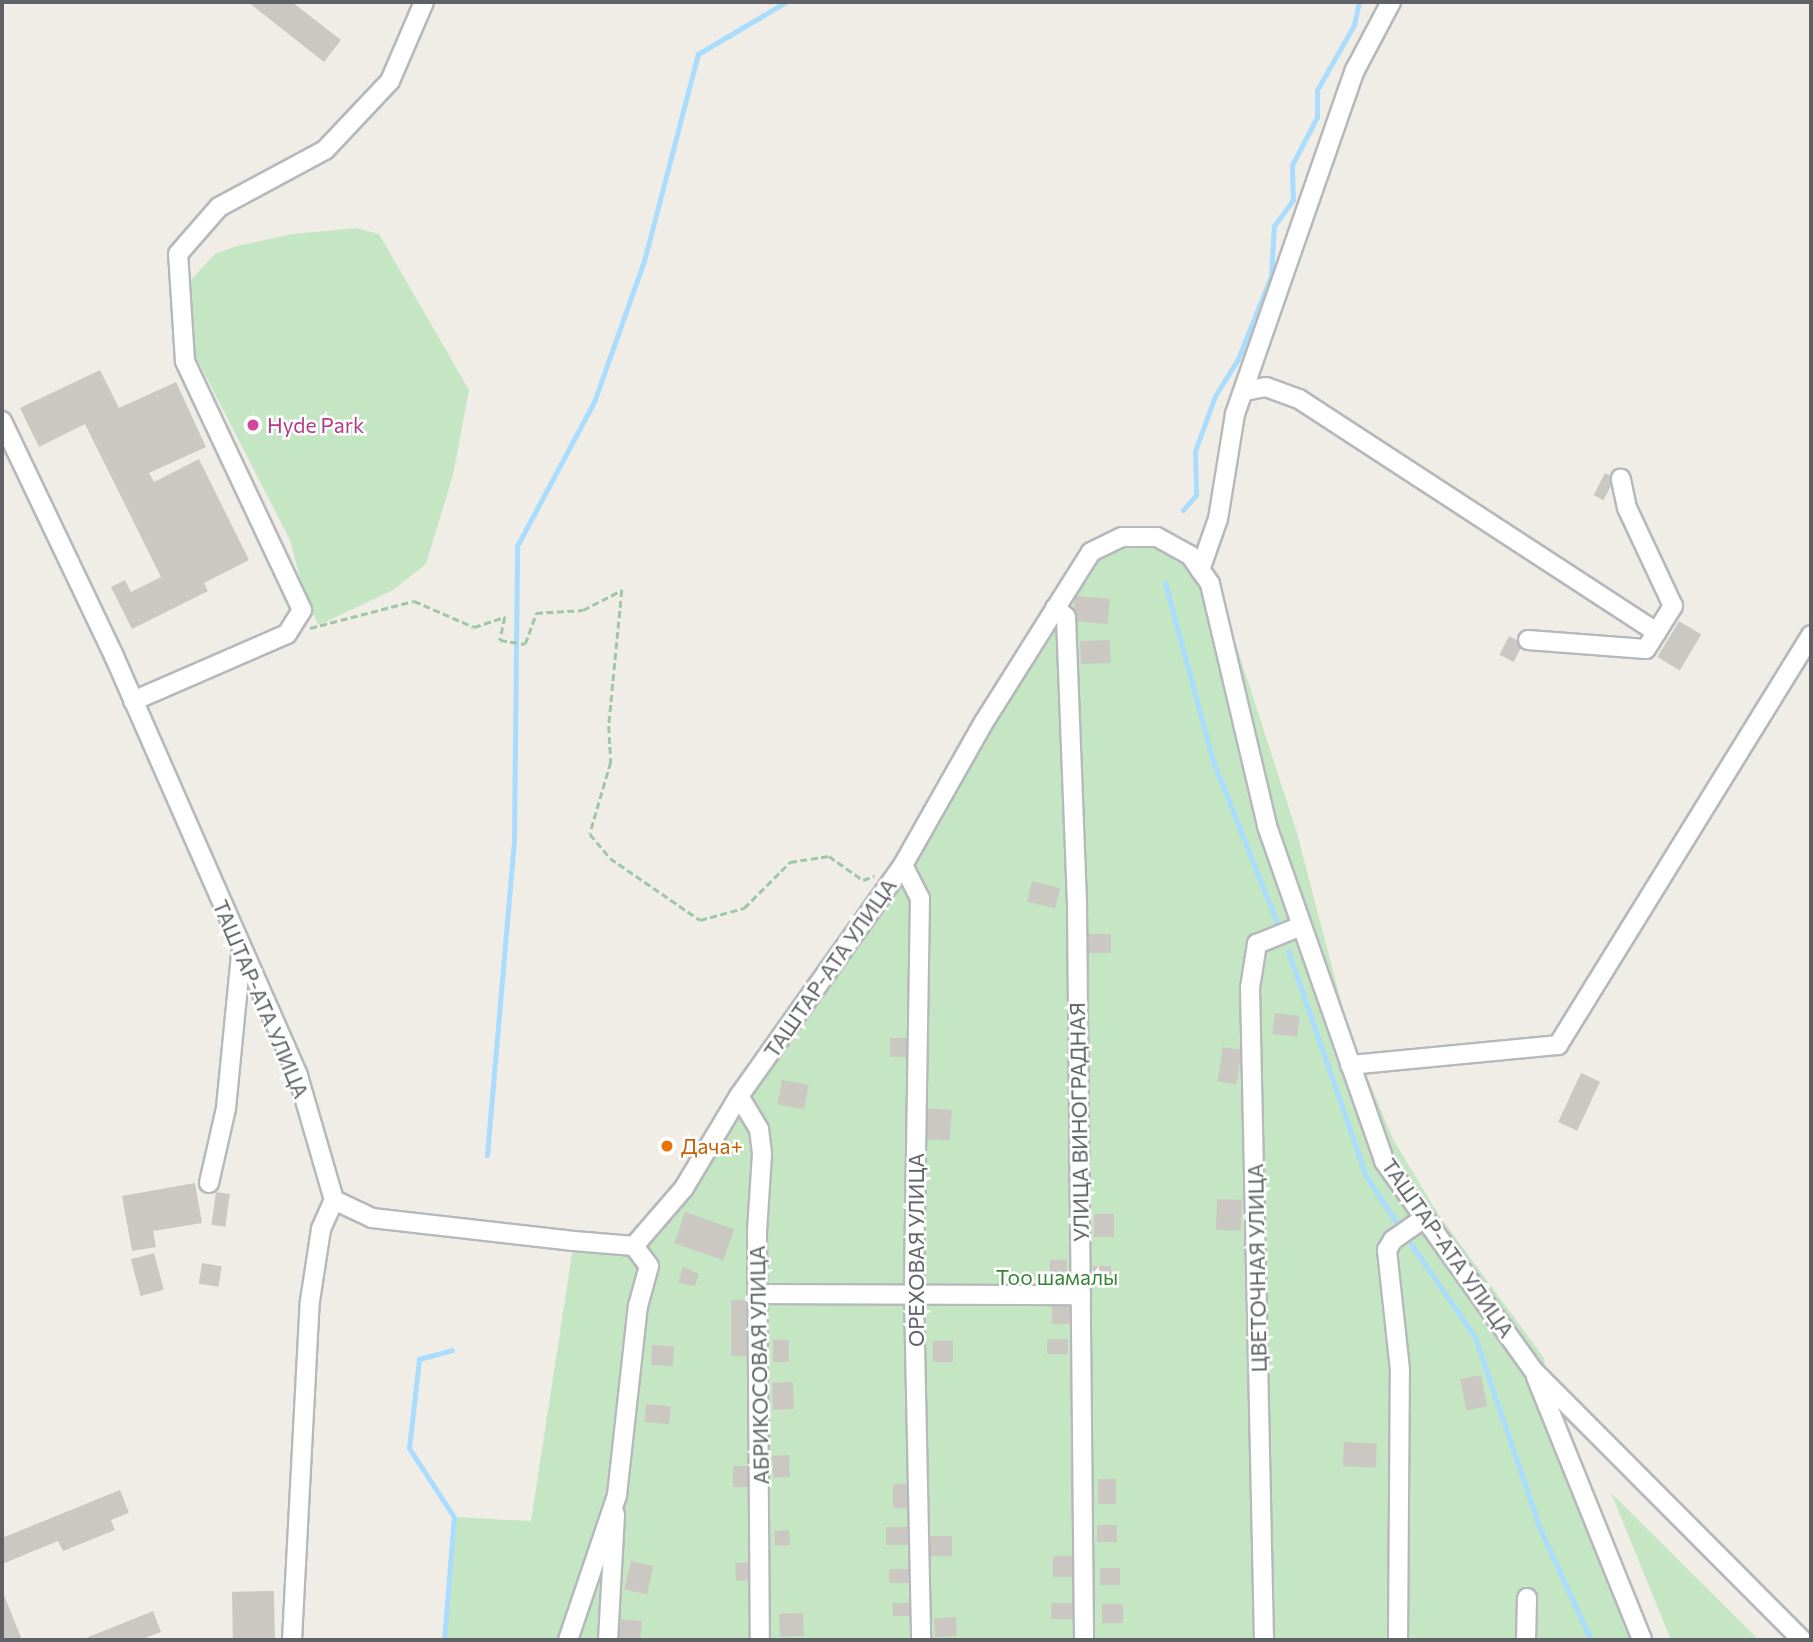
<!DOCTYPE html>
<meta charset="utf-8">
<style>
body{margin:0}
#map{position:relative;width:1813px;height:1642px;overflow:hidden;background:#f0ede6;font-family:Commissioner,sans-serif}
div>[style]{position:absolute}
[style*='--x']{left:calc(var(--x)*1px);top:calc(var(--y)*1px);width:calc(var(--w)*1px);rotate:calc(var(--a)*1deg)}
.green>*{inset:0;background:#c5e6c3}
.stream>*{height:5px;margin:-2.5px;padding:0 2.5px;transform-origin:2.5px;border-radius:2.5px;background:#a9dcfd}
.building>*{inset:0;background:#cbc8c3;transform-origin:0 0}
.path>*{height:2.5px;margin-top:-1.25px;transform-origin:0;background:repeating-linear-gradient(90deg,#9dc7a7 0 7px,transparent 0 10.5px)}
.roads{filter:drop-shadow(2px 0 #b6b9bc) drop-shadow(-2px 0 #b6b9bc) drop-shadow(0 2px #b6b9bc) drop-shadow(0 -2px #b6b9bc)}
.minor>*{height:18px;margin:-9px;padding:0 9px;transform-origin:9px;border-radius:9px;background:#fff}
.dots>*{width:19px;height:19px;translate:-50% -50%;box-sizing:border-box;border:4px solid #fff;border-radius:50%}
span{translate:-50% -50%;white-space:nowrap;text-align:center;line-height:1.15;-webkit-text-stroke:5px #fff;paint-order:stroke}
.hotel-label{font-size:21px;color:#b23c85}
.left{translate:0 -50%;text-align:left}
.street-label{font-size:21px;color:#5e6266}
.food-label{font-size:21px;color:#c56008}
.park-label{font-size:21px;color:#378437}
.frame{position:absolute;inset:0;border:4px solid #5e6266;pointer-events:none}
</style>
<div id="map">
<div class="green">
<i style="clip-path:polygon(356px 228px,379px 234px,469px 390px,453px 475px,426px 564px,393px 590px,319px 625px,306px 601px,290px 540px,195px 355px,185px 303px,186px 285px,215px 254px,237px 246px,293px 234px)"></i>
<i style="clip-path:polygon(1157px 537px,1210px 584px,1230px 626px,1297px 833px,1350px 1036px,1393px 1139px,1438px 1214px,1544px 1358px,1554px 1437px,1638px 1640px,444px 1640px,454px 1517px,531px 1521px,574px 1241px,634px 1246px,903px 865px,1091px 552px)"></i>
<i style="clip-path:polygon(1611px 1493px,1759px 1640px,1671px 1640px)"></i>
</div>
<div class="stream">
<i style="--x:1183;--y:510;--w:20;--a:-49"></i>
<i style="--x:1196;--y:495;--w:44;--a:-91.3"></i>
<i style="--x:1195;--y:451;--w:59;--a:-70"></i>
<i style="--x:1215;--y:396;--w:44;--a:-58.1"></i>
<i style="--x:1238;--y:359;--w:89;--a:-68.3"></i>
<i style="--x:1271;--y:276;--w:50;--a:-86.6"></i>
<i style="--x:1274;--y:226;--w:32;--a:-54"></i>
<i style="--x:1293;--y:200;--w:35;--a:-92"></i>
<i style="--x:1292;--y:165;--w:54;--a:-62.5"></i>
<i style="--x:1317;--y:117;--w:27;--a:-90"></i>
<i style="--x:1317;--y:90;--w:75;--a:-60.4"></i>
<i style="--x:1354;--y:25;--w:24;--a:-78"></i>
<i style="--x:1165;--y:583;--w:184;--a:74.9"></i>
<i style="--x:1213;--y:761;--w:180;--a:68.4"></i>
<i style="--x:1288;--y:951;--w:238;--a:70.9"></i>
<i style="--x:1366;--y:1176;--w:62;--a:56.8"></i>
<i style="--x:487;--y:1155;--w:316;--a:-85.1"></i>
<i style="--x:514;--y:840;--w:294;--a:-89.4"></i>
<i style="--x:517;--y:546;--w:163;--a:-61.9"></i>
<i style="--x:594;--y:402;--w:150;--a:-70.5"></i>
<i style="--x:644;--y:261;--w:214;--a:-75.4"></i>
<i style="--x:698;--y:54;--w:102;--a:-30.6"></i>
<i style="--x:1411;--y:1244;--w:113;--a:55.5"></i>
<i style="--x:1475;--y:1337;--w:203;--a:71.3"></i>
<i style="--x:1540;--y:1529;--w:122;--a:65.3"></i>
<i style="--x:444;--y:1640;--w:123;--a:-85.4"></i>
<i style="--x:454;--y:1517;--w:82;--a:-123.1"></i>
<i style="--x:409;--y:1448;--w:90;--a:-83.6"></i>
<i style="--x:419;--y:1359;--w:34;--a:-15"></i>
</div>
<div class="building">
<i style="clip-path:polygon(248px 2px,292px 2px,341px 40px,324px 62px)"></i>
<i style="clip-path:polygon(100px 370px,119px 408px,176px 382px,206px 447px,149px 473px,154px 482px,199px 459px,249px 560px,204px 583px,208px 591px,132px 629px,111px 587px,125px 580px,131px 592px,161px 577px,85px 424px,39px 447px,20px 408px)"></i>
<i style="left:1605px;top:473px;width:11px;height:25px;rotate:27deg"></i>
<i style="left:1075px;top:596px;width:35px;height:25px;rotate:5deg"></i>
<i style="left:1679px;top:621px;width:26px;height:42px;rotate:31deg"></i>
<i style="left:1509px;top:636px;width:16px;height:21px;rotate:27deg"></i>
<i style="left:1110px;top:640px;width:23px;height:30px;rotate:88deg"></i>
<i style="left:1032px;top:881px;width:29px;height:21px;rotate:14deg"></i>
<i style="left:1081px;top:934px;width:30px;height:19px"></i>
<i style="left:1275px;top:1013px;width:25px;height:21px;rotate:7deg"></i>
<i style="left:890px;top:1038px;width:21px;height:19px"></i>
<i style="left:1223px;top:1047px;width:19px;height:35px;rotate:9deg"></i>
<i style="left:1581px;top:1073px;width:21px;height:54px;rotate:25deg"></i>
<i style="left:782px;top:1080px;width:27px;height:25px;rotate:10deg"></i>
<i style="left:925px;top:1108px;width:27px;height:31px;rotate:4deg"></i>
<i style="clip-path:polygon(195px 1183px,202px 1223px,153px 1231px,156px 1247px,132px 1251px,122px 1196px)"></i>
<i style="left:216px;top:1192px;width:14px;height:33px;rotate:8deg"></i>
<i style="left:1217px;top:1199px;width:25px;height:31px;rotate:2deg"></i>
<i style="left:685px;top:1212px;width:52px;height:33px;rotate:19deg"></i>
<i style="left:1094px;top:1214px;width:20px;height:23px"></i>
<i style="left:154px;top:1253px;width:38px;height:24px;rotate:75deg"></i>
<i style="left:1050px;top:1260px;width:17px;height:21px"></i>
<i style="left:202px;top:1263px;width:20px;height:21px;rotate:9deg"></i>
<i style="left:1093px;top:1266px;width:18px;height:16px"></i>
<i style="clip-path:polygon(683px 1267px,699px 1274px,695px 1286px,678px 1283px)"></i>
<i style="left:731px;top:1300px;width:15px;height:56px"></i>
<i style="left:1052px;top:1306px;width:18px;height:18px"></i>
<i style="left:1047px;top:1339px;width:21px;height:15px"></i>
<i style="left:789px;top:1340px;width:22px;height:16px;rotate:90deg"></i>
<i style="left:953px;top:1341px;width:21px;height:20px;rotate:90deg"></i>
<i style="left:652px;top:1345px;width:22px;height:20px;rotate:3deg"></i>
<i style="left:1481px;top:1375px;width:32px;height:21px;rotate:79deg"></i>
<i style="left:793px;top:1382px;width:27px;height:21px;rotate:88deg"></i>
<i style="left:646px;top:1404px;width:25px;height:18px;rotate:5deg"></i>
<i style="left:1344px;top:1442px;width:33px;height:24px;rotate:3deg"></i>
<i style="left:789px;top:1455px;width:22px;height:17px;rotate:87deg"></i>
<i style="left:733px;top:1466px;width:15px;height:21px"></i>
<i style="left:1116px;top:1479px;width:25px;height:18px;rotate:90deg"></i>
<i style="left:893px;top:1484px;width:17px;height:24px"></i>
<i style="clip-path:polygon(120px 1490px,129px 1513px,111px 1520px,115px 1530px,63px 1551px,58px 1541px,2px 1564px,2px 1538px)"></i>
<i style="left:1097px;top:1525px;width:20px;height:17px"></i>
<i style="left:886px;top:1527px;width:22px;height:18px"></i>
<i style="left:789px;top:1530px;width:15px;height:15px;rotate:86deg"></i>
<i style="left:930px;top:1536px;width:22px;height:20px"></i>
<i style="left:1053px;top:1556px;width:22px;height:21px"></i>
<i style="left:631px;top:1561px;width:23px;height:29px;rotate:13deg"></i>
<i style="left:753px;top:1562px;width:18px;height:18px;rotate:87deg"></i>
<i style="left:1100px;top:1568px;width:20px;height:17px"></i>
<i style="left:889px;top:1569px;width:21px;height:14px"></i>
<i style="clip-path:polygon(2px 1590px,22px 1640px,3px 1640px)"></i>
<i style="left:274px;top:1591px;width:49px;height:42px;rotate:89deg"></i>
<i style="left:893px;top:1603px;width:18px;height:13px"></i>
<i style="left:1051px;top:1603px;width:23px;height:16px"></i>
<i style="left:1102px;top:1604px;width:21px;height:19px"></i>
<i style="clip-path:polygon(153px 1611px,161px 1632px,140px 1640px,81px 1640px)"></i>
<i style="left:803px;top:1613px;width:23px;height:24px;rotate:88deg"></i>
<i style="left:956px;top:1617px;width:19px;height:22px;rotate:87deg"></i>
<i style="clip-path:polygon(621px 1619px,642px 1621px,640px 1640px,618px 1640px)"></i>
</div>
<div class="path">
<i style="--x:622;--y:590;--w:137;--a:95.5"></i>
<i style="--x:609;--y:726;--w:36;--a:87"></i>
<i style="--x:611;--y:762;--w:75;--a:106.3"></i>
<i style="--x:590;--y:834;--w:31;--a:50"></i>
<i style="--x:610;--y:858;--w:109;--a:34.6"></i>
<i style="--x:700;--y:920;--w:46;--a:-15.3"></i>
<i style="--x:744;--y:908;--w:65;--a:-45"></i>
<i style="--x:790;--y:862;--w:39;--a:-9"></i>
<i style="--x:829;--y:856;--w:42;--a:35.2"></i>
<i style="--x:863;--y:880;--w:12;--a:-20"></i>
<i style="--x:310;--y:628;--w:107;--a:-14.6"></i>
<i style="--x:414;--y:601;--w:65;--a:23.4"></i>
<i style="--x:474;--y:627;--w:33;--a:-18"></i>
<i style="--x:505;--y:617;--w:24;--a:102"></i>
<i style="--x:500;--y:640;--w:25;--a:9"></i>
<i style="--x:525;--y:644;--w:33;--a:-70"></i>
<i style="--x:536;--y:613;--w:47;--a:-3.7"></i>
<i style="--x:583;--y:610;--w:44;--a:-27.1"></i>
</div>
<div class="roads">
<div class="minor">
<i style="--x:1245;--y:391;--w:21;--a:-11"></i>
<i style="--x:1266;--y:387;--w:35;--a:20"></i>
<i style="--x:1299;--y:399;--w:427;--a:33.1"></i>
<i style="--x:2;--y:421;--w:260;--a:64.5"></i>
<i style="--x:114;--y:656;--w:459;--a:66.3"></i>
<i style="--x:298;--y:1076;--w:129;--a:73.8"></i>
<i style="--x:334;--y:1200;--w:42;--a:25.3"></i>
<i style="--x:372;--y:1218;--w:203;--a:6.5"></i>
<i style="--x:574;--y:1241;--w:60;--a:4.8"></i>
<i style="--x:634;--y:1246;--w:77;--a:-49.2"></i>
<i style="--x:684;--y:1188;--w:107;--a:-59.1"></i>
<i style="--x:739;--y:1096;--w:283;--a:-54.6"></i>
<i style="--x:903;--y:865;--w:164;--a:-60.5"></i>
<i style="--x:984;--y:722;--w:201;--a:-57.8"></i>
<i style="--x:1091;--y:552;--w:34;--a:-26"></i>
<i style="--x:1122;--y:537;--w:35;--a:0"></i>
<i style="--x:1157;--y:537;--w:38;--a:29"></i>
<i style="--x:1190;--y:555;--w:35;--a:55"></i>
<i style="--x:1210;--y:584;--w:249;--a:76.7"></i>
<i style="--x:1267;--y:826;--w:355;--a:70.7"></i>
<i style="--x:1384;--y:1161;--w:258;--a:54.5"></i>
<i style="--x:1534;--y:1371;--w:380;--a:45.1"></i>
<i style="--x:1200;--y:570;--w:54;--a:-70.6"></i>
<i style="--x:1218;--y:519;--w:106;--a:-80.8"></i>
<i style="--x:1235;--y:414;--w:364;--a:-70.8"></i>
<i style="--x:1355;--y:70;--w:77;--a:-62.1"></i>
<i style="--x:1055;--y:608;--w:14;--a:39"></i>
<i style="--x:1066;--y:617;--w:291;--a:87.8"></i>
<i style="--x:1077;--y:908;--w:732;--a:89.45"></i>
<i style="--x:1528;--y:640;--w:118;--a:4.4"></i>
<i style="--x:1646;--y:649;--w:51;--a:-57.9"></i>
<i style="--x:1673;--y:606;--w:108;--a:-115.1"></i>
<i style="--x:1627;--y:508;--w:30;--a:-102"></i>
<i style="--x:133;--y:701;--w:168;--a:-23.5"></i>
<i style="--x:287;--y:634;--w:28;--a:-58"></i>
<i style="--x:302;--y:610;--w:275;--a:-115.2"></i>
<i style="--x:185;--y:361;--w:107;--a:-93.7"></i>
<i style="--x:178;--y:254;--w:62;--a:-48.9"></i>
<i style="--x:219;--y:207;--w:120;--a:-28.3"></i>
<i style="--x:325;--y:150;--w:95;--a:-46.7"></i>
<i style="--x:390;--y:81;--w:86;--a:-66.7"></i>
<i style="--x:903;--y:865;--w:37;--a:63"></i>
<i style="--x:920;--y:898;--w:399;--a:90.9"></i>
<i style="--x:914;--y:1297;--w:343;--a:88.8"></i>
<i style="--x:1350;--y:1065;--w:209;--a:-5.5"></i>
<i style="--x:1558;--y:1045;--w:482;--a:-58.3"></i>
<i style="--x:739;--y:1096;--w:39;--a:59"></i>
<i style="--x:759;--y:1129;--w:25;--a:83"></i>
<i style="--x:762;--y:1154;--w:78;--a:93.7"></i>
<i style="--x:757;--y:1232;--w:408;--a:89.6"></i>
<i style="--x:209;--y:1183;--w:77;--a:-77.2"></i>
<i style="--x:226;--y:1108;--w:154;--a:-84.4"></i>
<i style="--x:760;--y:1294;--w:321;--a:0.2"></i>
<i style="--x:1536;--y:1377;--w:284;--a:68"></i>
<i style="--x:292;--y:1640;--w:339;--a:-87"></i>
<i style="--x:310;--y:1301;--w:73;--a:-81.3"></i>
<i style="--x:321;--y:1229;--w:32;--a:-66"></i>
<i style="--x:568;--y:1640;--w:153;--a:-71.3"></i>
<i style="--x:617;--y:1495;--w:190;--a:-83.7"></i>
<i style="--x:638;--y:1306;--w:41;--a:-74.6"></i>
<i style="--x:649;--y:1266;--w:25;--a:-127"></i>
<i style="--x:608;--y:1640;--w:126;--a:-86.8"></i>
<i style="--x:1264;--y:1640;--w:652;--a:-91.23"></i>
<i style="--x:1250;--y:988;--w:45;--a:-81"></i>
<i style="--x:1257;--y:944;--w:48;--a:-22.2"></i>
<i style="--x:1398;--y:1640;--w:270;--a:-89.6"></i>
<i style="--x:1400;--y:1370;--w:121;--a:-96.2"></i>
<i style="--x:1387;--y:1250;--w:12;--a:-59"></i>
<i style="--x:1393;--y:1240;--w:39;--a:-35"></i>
<i style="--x:1526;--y:1640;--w:42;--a:-88.6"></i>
</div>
</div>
<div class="dots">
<i style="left:253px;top:425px;background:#d1479c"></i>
<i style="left:667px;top:1146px;background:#e8710a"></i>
</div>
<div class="hotel-label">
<span class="left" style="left:267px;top:425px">Hyde Park</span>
</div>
<div class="street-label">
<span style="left:830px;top:968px;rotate:-55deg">ТАШТАР-АТА УЛИЦА</span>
<span style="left:261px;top:999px;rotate:67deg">ТАШТАР-АТА УЛИЦА</span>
<span style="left:1079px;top:1122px;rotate:-91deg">УЛИЦА ВИНОГРАДНАЯ</span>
<span style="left:1448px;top:1248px;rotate:55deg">ТАШТАР-АТА УЛИЦА</span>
<span style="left:916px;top:1250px;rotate:-90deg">ОРЕХОВАЯ УЛИЦА</span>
<span style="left:1257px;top:1268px;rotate:-91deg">ЦВЕТОЧНАЯ УЛИЦА</span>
<span style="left:759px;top:1365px;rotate:-91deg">АБРИКОСОВАЯ УЛИЦА</span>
</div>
<div class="food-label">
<span class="left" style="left:681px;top:1146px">Дача+</span>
</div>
<div class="park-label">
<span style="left:1057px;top:1277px">Тоо шамалы</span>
</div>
<div class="frame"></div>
</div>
